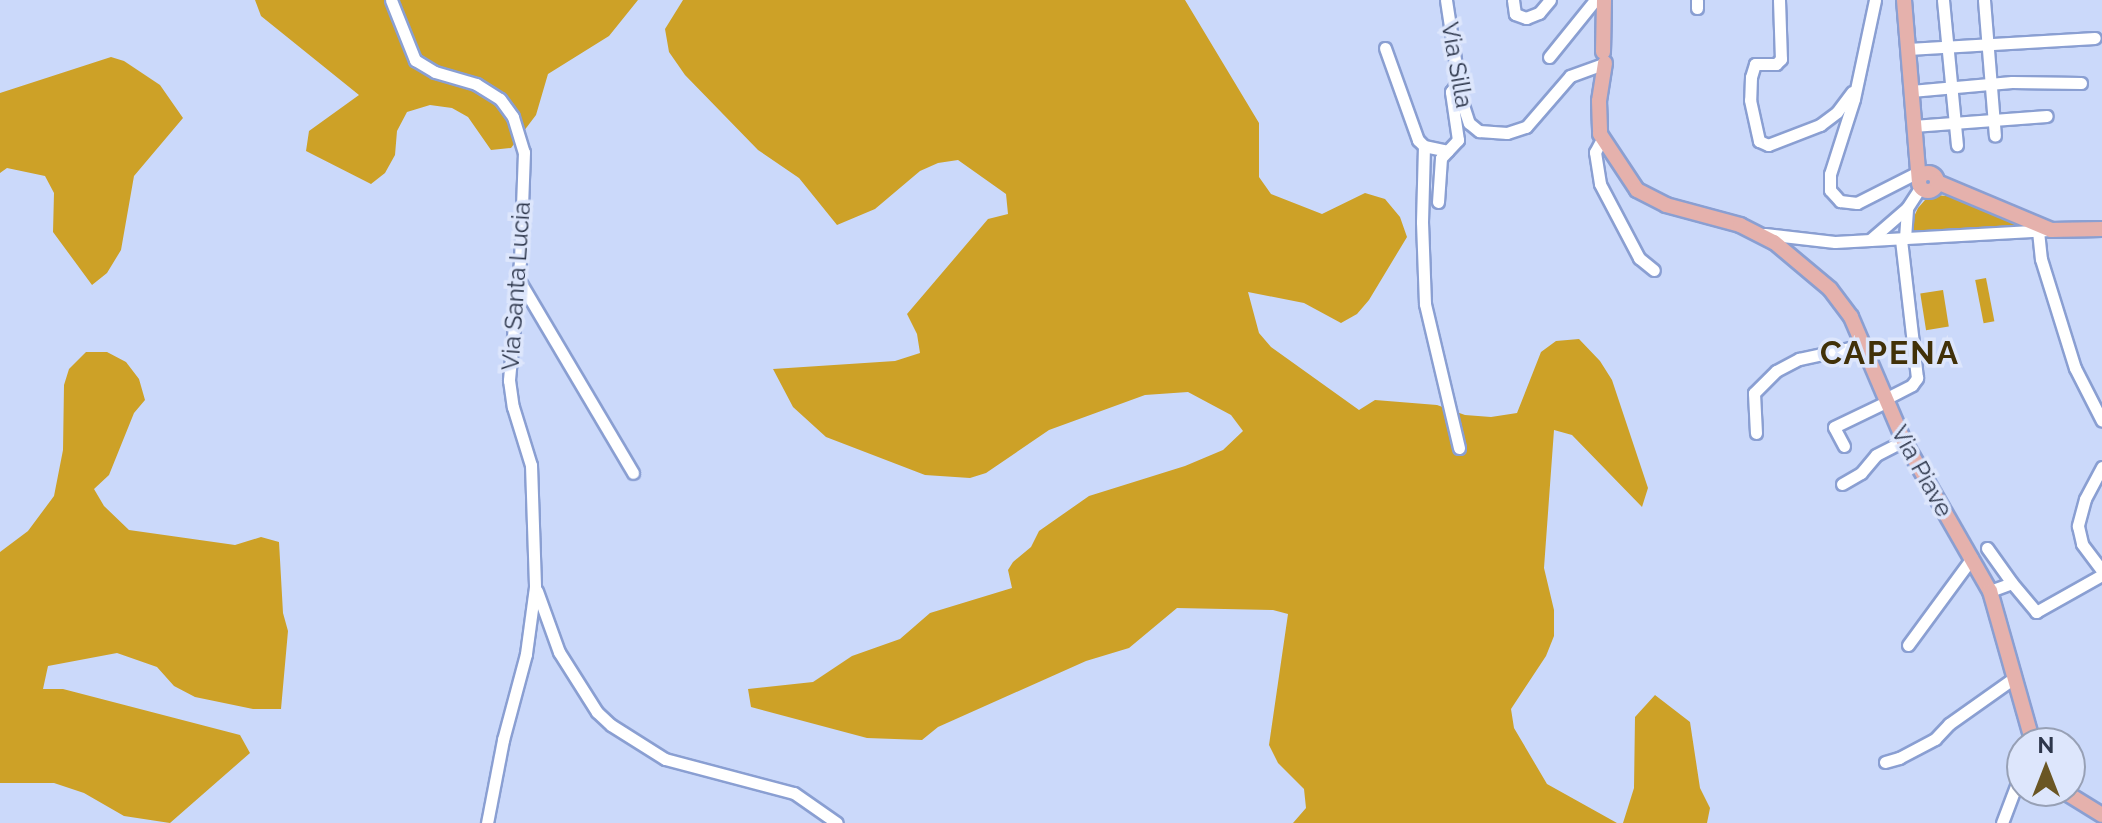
<!DOCTYPE html>
<style>
body{margin:0}
#map{position:relative;width:2102px;height:823px;overflow:hidden;background:#cbd9fa;font-family:Raleway,sans-serif}
div>[style]{position:absolute}
[style*='--x']{left:calc(var(--x)*1px);top:calc(var(--y)*1px);width:calc(var(--w)*1px);rotate:calc(var(--a)*1deg)}
.green>*{inset:0;background:#cda127;transform-origin:0 0}
.roads{filter:drop-shadow(2px 0 #8a9fd2) drop-shadow(-2px 0 #8a9fd2) drop-shadow(0 2px #8a9fd2) drop-shadow(0 -2px #8a9fd2)}
.minor>*{height:11px;margin:-5.5px;padding:0 5.5px;transform-origin:5.5px;border-radius:5.5px;background:#fff}
.major>*{height:14px;margin:-7px;padding:0 7px;transform-origin:7px;border-radius:7px;background:#e5b1ac}
.major>.ring{margin:-7px;padding:0;box-sizing:content-box;background:none;border:14px solid #e5b1ac;border-radius:50%}
span{translate:-50% -50%;white-space:nowrap;text-align:center;line-height:1.15;-webkit-text-stroke:7px #dde6fc;paint-order:stroke}
.street-label{font-size:24px;color:#2d364b}
.district-label{font-size:32px;color:#413108;font-weight:700;letter-spacing:2px}
.north{position:absolute;left:2006px;top:727px;width:80px;height:80px;box-sizing:border-box;background:#dde6fc;border:2px solid #97a0b5;border-radius:50%;rotate:0deg;font-size:22px;font-weight:700;line-height:32px;text-align:center;color:#2d364b}
.north::after{content:'';display:block;margin:auto;width:28px;height:36px;background:#6a5624;clip-path:polygon(50% 0,100% 100%,50% 72%,0 100%)}
</style>
<div id="map">
<div class="green">
<i style="clip-path:polygon(255px 0,638px 0,609px 36px,548px 74px,536px 115px,511px 148px,491px 150px,468px 117px,452px 108px,430px 105px,407px 112px,397px 131px,395px 155px,385px 173px,371px 184px,306px 151px,309px 131px,359px 95px,261px 16px)"></i>
<i style="clip-path:polygon(683px 0,1185px 0,1259px 123px,1259px 177px,1271px 194px,1322px 214px,1365px 193px,1385px 199px,1400px 217px,1407px 237px,1369px 300px,1357px 314px,1341px 323px,1304px 303px,1248px 292px,1259px 333px,1271px 347px,1359px 410px,1375px 400px,1437px 405px,1465px 415px,1491px 417px,1517px 413px,1541px 352px,1556px 341px,1579px 339px,1600px 361px,1612px 380px,1648px 488px,1642px 507px,1572px 435px,1554px 430px,1544px 568px,1554px 610px,1554px 636px,1546px 656px,1511px 709px,1514px 728px,1547px 784px,1617px 823px,1293px 823px,1306px 808px,1304px 789px,1278px 763px,1269px 745px,1288px 614px,1273px 610px,1177px 608px,1129px 648px,1086px 661px,938px 727px,922px 740px,867px 738px,751px 707px,748px 689px,813px 682px,852px 656px,900px 639px,930px 613px,1012px 588px,1008px 570px,1013px 562px,1031px 547px,1039px 531px,1089px 496px,1185px 466px,1223px 450px,1243px 431px,1231px 415px,1188px 392px,1145px 395px,1049px 430px,986px 473px,970px 478px,925px 475px,826px 437px,793px 407px,773px 369px,895px 361px,920px 353px,917px 334px,907px 314px,988px 219px,1008px 214px,1006px 194px,958px 160px,938px 163px,920px 171px,875px 209px,837px 225px,799px 178px,758px 150px,685px 75px,669px 52px,665px 29px)"></i>
<i style="clip-path:polygon(111px 57px,124px 61px,160px 85px,183px 118px,134px 176px,121px 250px,107px 273px,92px 285px,53px 232px,54px 193px,45px 176px,7px 168px,0 173px,0 93px)"></i>
<i style="clip-path:polygon(1937px 195px,1955px 197px,1989px 210px,2017px 224px,2016px 229px,1912px 234px,1912px 221px,1918px 208px,1925px 200px)"></i>
<i style="left:1986px;top:278px;width:44px;height:11px;rotate:79deg"></i>
<i style="left:1943px;top:290px;width:37px;height:23px;rotate:81deg"></i>
<i style="clip-path:polygon(86px 352px,107px 352px,126px 362px,139px 379px,145px 400px,134px 413px,109px 475px,94px 489px,104px 506px,129px 530px,235px 545px,261px 537px,279px 542px,283px 613px,288px 631px,281px 709px,253px 709px,195px 697px,174px 686px,157px 667px,117px 653px,48px 666px,43px 689px,63px 689px,240px 735px,250px 753px,170px 823px,124px 816px,84px 793px,54px 783px,0 783px,0 552px,28px 531px,54px 496px,63px 450px,64px 385px,69px 369px)"></i>
<i style="clip-path:polygon(1655px 695px,1690px 722px,1700px 788px,1710px 808px,1707px 823px,1623px 823px,1634px 788px,1635px 717px)"></i>
</div>
<div class="roads">
<div class="minor">
<i style="--x:391;--y:0;--w:65;--a:68.2"></i>
<i style="--x:415;--y:60;--w:23;--a:31"></i>
<i style="--x:435;--y:72;--w:43;--a:16.3"></i>
<i style="--x:476;--y:84;--w:28;--a:32"></i>
<i style="--x:500;--y:99;--w:22;--a:54"></i>
<i style="--x:513;--y:117;--w:37;--a:73"></i>
<i style="--x:524;--y:152;--w:109;--a:92.1"></i>
<i style="--x:520;--y:261;--w:120;--a:95.3"></i>
<i style="--x:509;--y:380;--w:27;--a:82"></i>
<i style="--x:513;--y:407;--w:61;--a:72.8"></i>
<i style="--x:531;--y:465;--w:122;--a:88.1"></i>
<i style="--x:535;--y:587;--w:68;--a:97.7"></i>
<i style="--x:526;--y:654;--w:89;--a:105"></i>
<i style="--x:503;--y:740;--w:85;--a:100.9"></i>
<i style="--x:1446;--y:0;--w:100;--a:81.4"></i>
<i style="--x:1461;--y:99;--w:25;--a:72"></i>
<i style="--x:1469;--y:123;--w:13;--a:39"></i>
<i style="--x:1479;--y:131;--w:28;--a:4"></i>
<i style="--x:1507;--y:133;--w:20;--a:-18"></i>
<i style="--x:1526;--y:127;--w:67;--a:-49.2"></i>
<i style="--x:1570;--y:76;--w:37;--a:-20"></i>
<i style="--x:1513;--y:0;--w:14;--a:82"></i>
<i style="--x:1515;--y:14;--w:12;--a:20"></i>
<i style="--x:1526;--y:18;--w:14;--a:-21"></i>
<i style="--x:1539;--y:13;--w:17;--a:-50"></i>
<i style="--x:1779;--y:0;--w:59;--a:88.1"></i>
<i style="--x:1781;--y:59;--w:7;--a:135"></i>
<i style="--x:1776;--y:64;--w:21;--a:180"></i>
<i style="--x:1755;--y:64;--w:14;--a:107"></i>
<i style="--x:1751;--y:77;--w:23;--a:92"></i>
<i style="--x:1750;--y:100;--w:42;--a:77.6"></i>
<i style="--x:1759;--y:141;--w:10;--a:24"></i>
<i style="--x:1768;--y:145;--w:56;--a:-21"></i>
<i style="--x:1820;--y:125;--w:21;--a:-37"></i>
<i style="--x:1837;--y:112;--w:25;--a:-53"></i>
<i style="--x:1875;--y:0;--w:101;--a:102"></i>
<i style="--x:1854;--y:99;--w:79;--a:107.7"></i>
<i style="--x:1830;--y:174;--w:16;--a:90"></i>
<i style="--x:1830;--y:190;--w:15;--a:48"></i>
<i style="--x:1840;--y:201;--w:17;--a:7"></i>
<i style="--x:1857;--y:203;--w:66;--a:-27"></i>
<i style="--x:1943;--y:0;--w:146;--a:84.5"></i>
<i style="--x:1984;--y:0;--w:136;--a:85.4"></i>
<i style="--x:1697;--y:8;--w:8;--a:-90"></i>
<i style="--x:1385;--y:48;--w:98;--a:70.3"></i>
<i style="--x:1418;--y:140;--w:8;--a:45"></i>
<i style="--x:1424;--y:146;--w:24;--a:12"></i>
<i style="--x:1908;--y:49;--w:187;--a:-3.4"></i>
<i style="--x:1549;--y:57;--w:73;--a:-51.1"></i>
<i style="--x:1911;--y:91;--w:101;--a:-5.1"></i>
<i style="--x:2012;--y:82;--w:69;--a:0.8"></i>
<i style="--x:1913;--y:126;--w:134;--a:-4.3"></i>
<i style="--x:1602;--y:139;--w:15;--a:118"></i>
<i style="--x:1595;--y:152;--w:32;--a:81"></i>
<i style="--x:1600;--y:184;--w:84;--a:62.2"></i>
<i style="--x:1639;--y:258;--w:19;--a:39"></i>
<i style="--x:1424;--y:146;--w:76;--a:91.5"></i>
<i style="--x:1422;--y:222;--w:82;--a:87.9"></i>
<i style="--x:1425;--y:304;--w:148;--a:76.7"></i>
<i style="--x:1438;--y:202;--w:44;--a:-86.1"></i>
<i style="--x:1441;--y:158;--w:25;--a:-47"></i>
<i style="--x:1458;--y:140;--w:49;--a:-98.3"></i>
<i style="--x:1451;--y:92;--w:11;--a:-56"></i>
<i style="--x:2038;--y:231;--w:28;--a:84"></i>
<i style="--x:2041;--y:259;--w:114;--a:72.7"></i>
<i style="--x:2075;--y:368;--w:59;--a:63"></i>
<i style="--x:1765;--y:234;--w:70;--a:6.5"></i>
<i style="--x:1835;--y:242;--w:215;--a:-3.2"></i>
<i style="--x:1905;--y:238;--w:30;--a:-86"></i>
<i style="--x:1870;--y:240;--w:49;--a:-40.9"></i>
<i style="--x:1907;--y:208;--w:24;--a:-57"></i>
<i style="--x:519;--y:280;--w:224;--a:59.4"></i>
<i style="--x:1885;--y:399;--w:30;--a:-27"></i>
<i style="--x:1912;--y:385;--w:9;--a:-54"></i>
<i style="--x:1917;--y:378;--w:140;--a:-96.6"></i>
<i style="--x:1756;--y:433;--w:40;--a:-92.9"></i>
<i style="--x:1754;--y:393;--w:31;--a:-45"></i>
<i style="--x:1776;--y:371;--w:26;--a:-28"></i>
<i style="--x:1799;--y:359;--w:66;--a:-12.2"></i>
<i style="--x:1844;--y:446;--w:21;--a:-118"></i>
<i style="--x:1834;--y:427;--w:58;--a:-25.7"></i>
<i style="--x:2102;--y:467;--w:36;--a:118"></i>
<i style="--x:2085;--y:499;--w:28;--a:105"></i>
<i style="--x:2078;--y:526;--w:18;--a:77"></i>
<i style="--x:2082;--y:544;--w:34;--a:53"></i>
<i style="--x:1842;--y:484;--w:22;--a:-30"></i>
<i style="--x:1861;--y:473;--w:23;--a:-50"></i>
<i style="--x:1876;--y:455;--w:31;--a:-27"></i>
<i style="--x:1987;--y:548;--w:43;--a:54.5"></i>
<i style="--x:537;--y:591;--w:65;--a:70.2"></i>
<i style="--x:559;--y:652;--w:71;--a:57.7"></i>
<i style="--x:597;--y:712;--w:19;--a:43"></i>
<i style="--x:611;--y:725;--w:64;--a:32.2"></i>
<i style="--x:665;--y:759;--w:133;--a:14.8"></i>
<i style="--x:794;--y:793;--w:52;--a:34.9"></i>
<i style="--x:1990;--y:591;--w:23;--a:-20"></i>
<i style="--x:2012;--y:583;--w:38;--a:50"></i>
<i style="--x:2036;--y:612;--w:76;--a:-29.3"></i>
<i style="--x:1908;--y:645;--w:108;--a:-53.7"></i>
<i style="--x:1885;--y:762;--w:15;--a:-16"></i>
<i style="--x:1899;--y:758;--w:41;--a:-27.8"></i>
<i style="--x:1935;--y:739;--w:21;--a:-47"></i>
<i style="--x:1949;--y:724;--w:80;--a:-35.3"></i>
<i style="--x:2002;--y:823;--w:57;--a:-69.3"></i>
</div>
<div class="major">
<i style="--x:1904;--y:0;--w:183;--a:85.3"></i>
<i style="--x:1603;--y:52;--w:52;--a:-88.9"></i>
<i style="--x:1605;--y:63;--w:38;--a:99"></i>
<i style="--x:1599;--y:101;--w:33;--a:88"></i>
<i style="--x:1600;--y:134;--w:67;--a:56.5"></i>
<i style="--x:1637;--y:190;--w:33;--a:27"></i>
<i style="--x:1666;--y:205;--w:77;--a:15.1"></i>
<i style="--x:1740;--y:225;--w:38;--a:27"></i>
<i style="--x:1774;--y:242;--w:73;--a:40"></i>
<i style="--x:1830;--y:289;--w:35;--a:53"></i>
<i style="--x:1851;--y:317;--w:135;--a:66.9"></i>
<i style="--x:1904;--y:441;--w:173;--a:60.2"></i>
<i style="--x:1990;--y:591;--w:158;--a:74.2"></i>
<i class="ring" style="left:1919px;top:173px;width:4px;height:4px"></i>
<i style="--x:1937;--y:182;--w:124;--a:22.8"></i>
<i style="--x:2051;--y:230;--w:51;--a:-1.1"></i>
<i style="--x:2063;--y:791;--w:46;--a:31.6"></i>
</div>
</div>
<div class="street-label">
<span style="left:1457px;top:65px;rotate:80deg">Via Silla</span>
<span style="left:516px;top:286px;rotate:-86deg">Via Santa Lucia</span>
<span style="left:1922px;top:471px;rotate:61deg">Via Piave</span>
</div>
<div class="district-label">
<span style="left:1890px;top:353px">CAPENA</span>
</div>
<div class="north">N</div>
</div>
